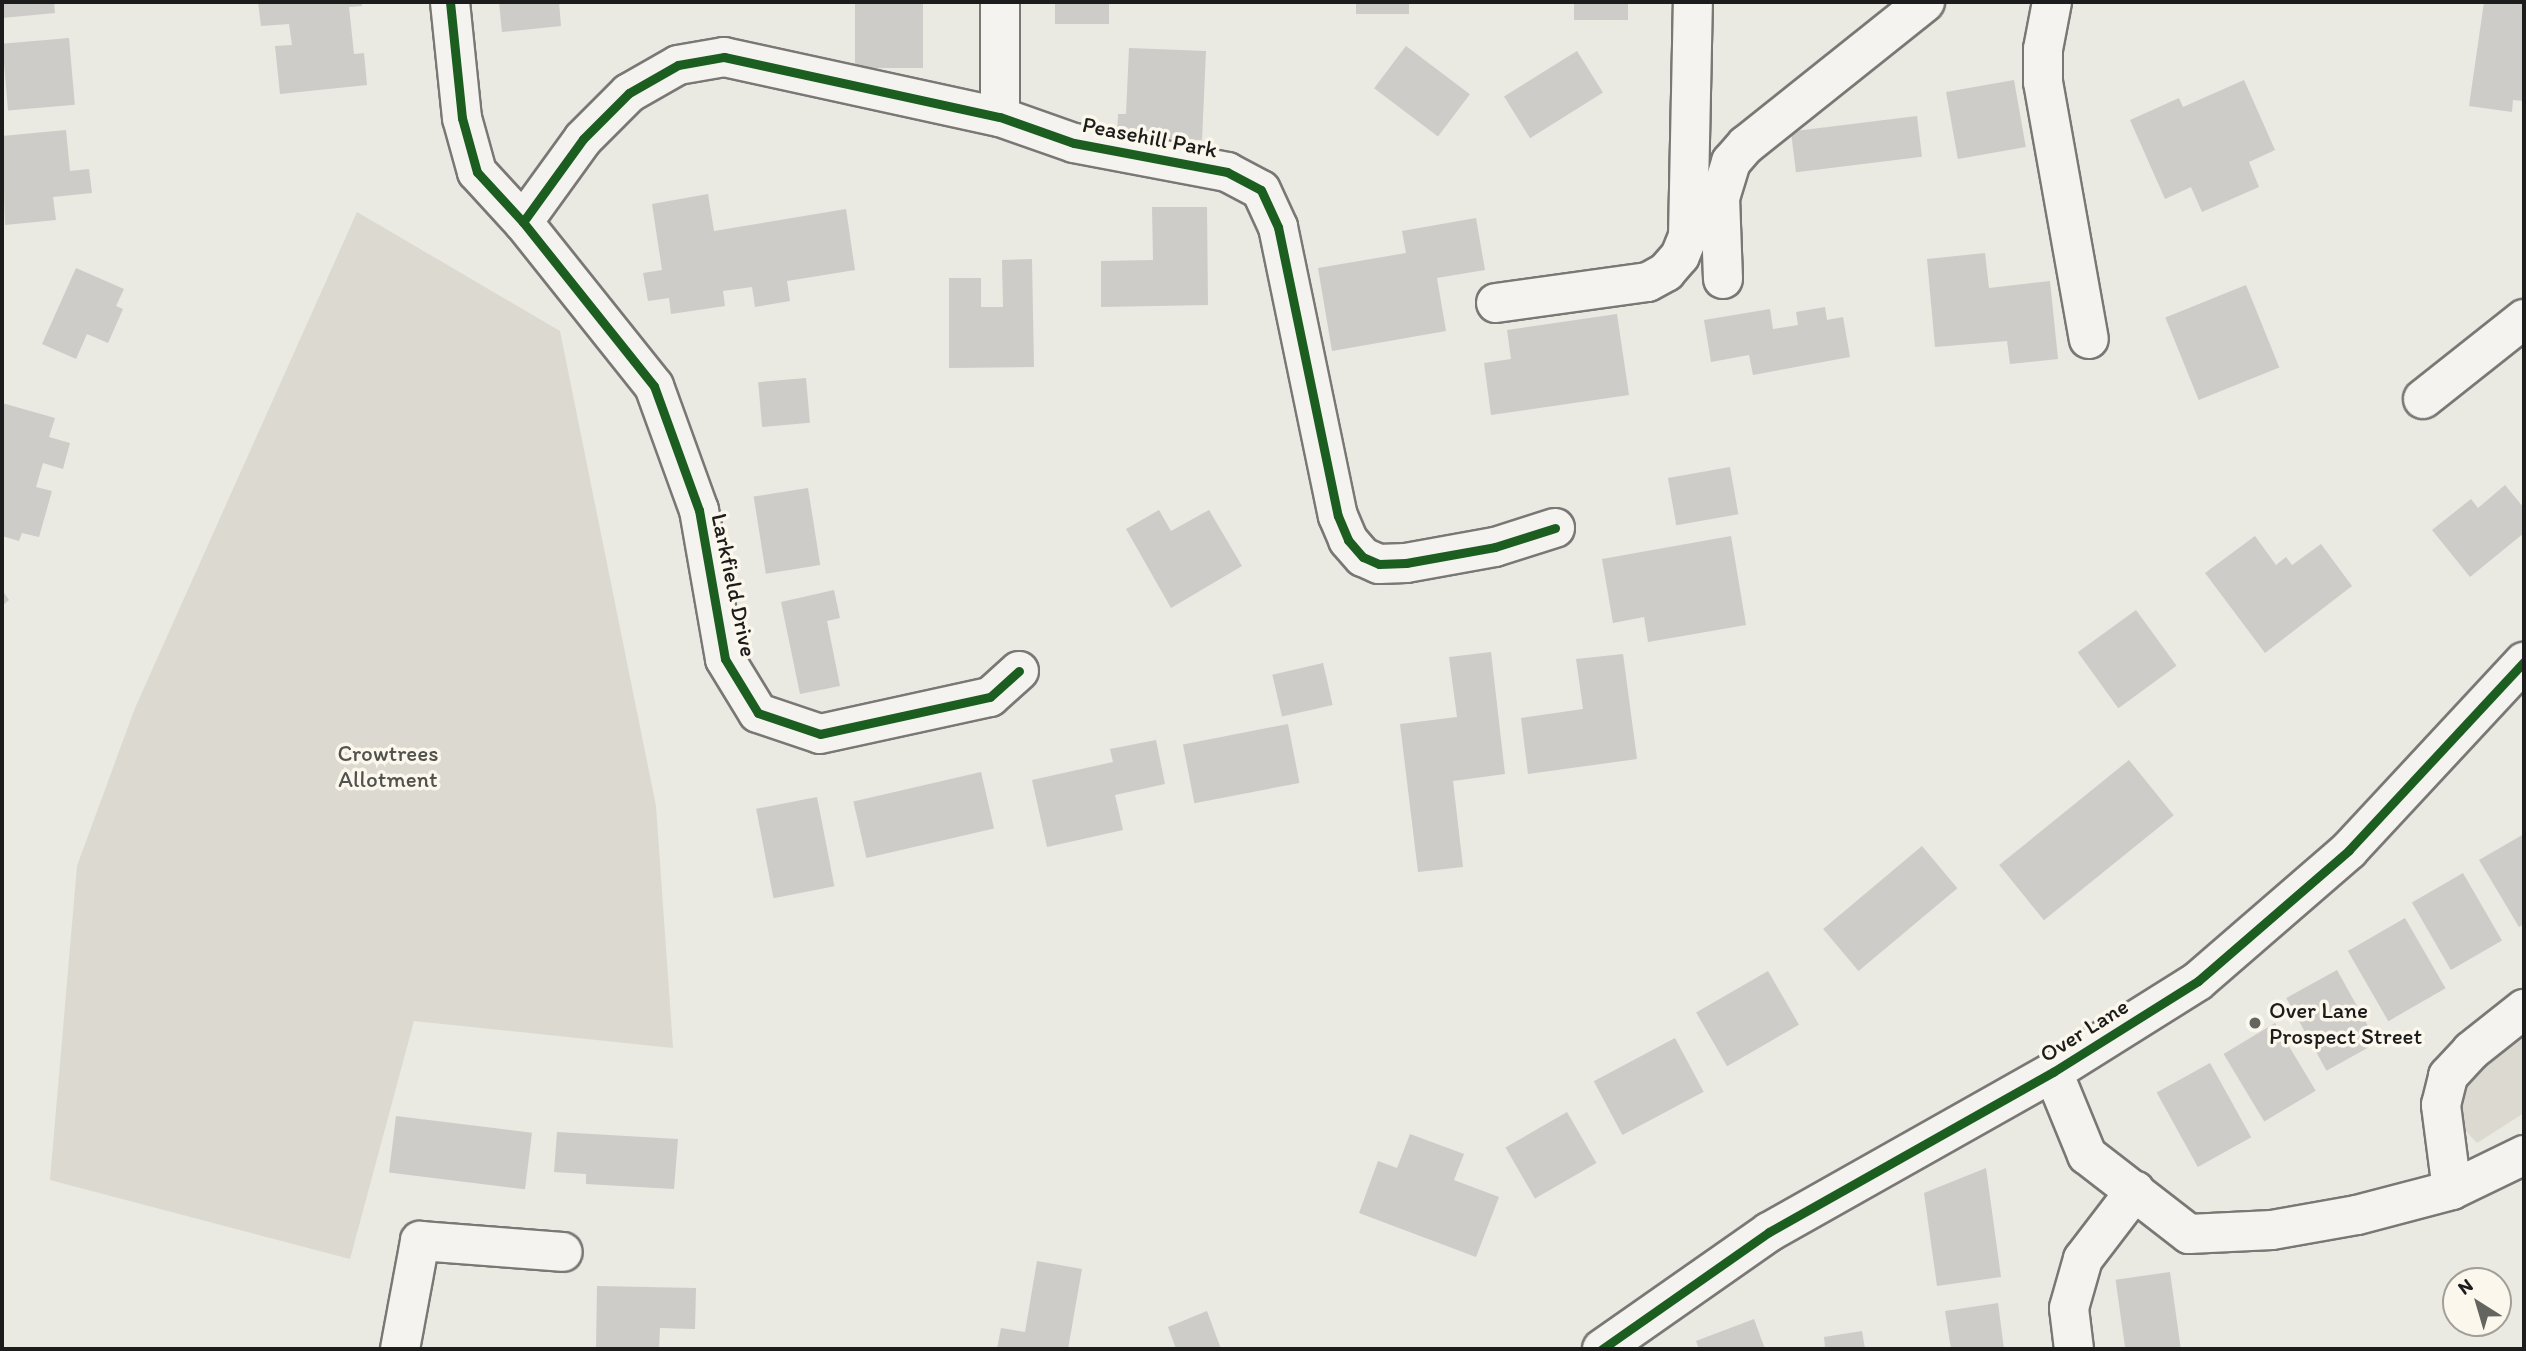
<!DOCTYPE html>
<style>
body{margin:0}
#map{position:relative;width:2526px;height:1351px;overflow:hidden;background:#eae9e2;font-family:Itim,sans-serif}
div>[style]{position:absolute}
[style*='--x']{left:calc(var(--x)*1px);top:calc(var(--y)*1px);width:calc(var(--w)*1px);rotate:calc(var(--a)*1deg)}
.green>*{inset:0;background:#dbd9d0}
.building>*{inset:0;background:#cdccc8;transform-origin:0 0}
.roads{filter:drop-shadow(2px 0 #797875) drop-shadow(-2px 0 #797875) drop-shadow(0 2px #797875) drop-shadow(0 -2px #797875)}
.minor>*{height:38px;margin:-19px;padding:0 19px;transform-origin:19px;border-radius:19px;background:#f4f3ef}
.cycleway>*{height:9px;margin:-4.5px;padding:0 4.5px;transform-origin:4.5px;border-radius:4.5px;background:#1b5e20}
.dots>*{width:19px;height:19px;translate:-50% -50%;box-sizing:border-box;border:4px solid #fbf7ec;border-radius:50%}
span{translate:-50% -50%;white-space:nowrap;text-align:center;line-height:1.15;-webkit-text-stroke:7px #fbf7ec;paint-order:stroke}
.street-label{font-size:23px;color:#1c1c1c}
.park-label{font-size:23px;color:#51514e}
.poi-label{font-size:23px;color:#1c1c1c}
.left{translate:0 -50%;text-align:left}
.frame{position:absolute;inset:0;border:4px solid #1c1c1c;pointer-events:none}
.north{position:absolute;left:2442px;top:1267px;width:70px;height:70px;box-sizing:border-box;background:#fbf7ec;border:2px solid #a29f99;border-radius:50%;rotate:323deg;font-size:19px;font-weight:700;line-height:28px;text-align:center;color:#1c1c1c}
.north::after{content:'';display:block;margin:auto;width:24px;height:32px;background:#646461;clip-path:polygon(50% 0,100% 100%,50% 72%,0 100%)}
</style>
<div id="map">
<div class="green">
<i style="clip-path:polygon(357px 212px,560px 331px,656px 806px,673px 1048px,414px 1021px,350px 1259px,50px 1180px,77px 866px,135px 708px)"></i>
<i style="clip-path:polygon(2524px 1032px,2524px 1113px,2477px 1143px,2465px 1130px,2459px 1106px,2466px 1080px)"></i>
</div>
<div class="building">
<i style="clip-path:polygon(2px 2px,54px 2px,55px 13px,2px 18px)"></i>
<i style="clip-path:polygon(258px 2px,362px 2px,362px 6px,349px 7px,354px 54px,364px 53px,367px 85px,280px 94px,275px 46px,292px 45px,289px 24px,261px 26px)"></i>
<i style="clip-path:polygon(499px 2px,559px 2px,561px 26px,502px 32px)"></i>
<i style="left:855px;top:2px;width:68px;height:66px"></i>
<i style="left:1055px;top:2px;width:54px;height:22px"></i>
<i style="left:1356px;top:2px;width:53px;height:12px"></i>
<i style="left:1574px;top:2px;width:54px;height:18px"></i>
<i style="clip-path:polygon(2484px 2px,2524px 2px,2524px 101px,2513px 100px,2512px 112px,2469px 106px)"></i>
<i style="left:69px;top:38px;width:67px;height:67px;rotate:85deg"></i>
<i style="left:1406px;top:46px;width:80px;height:53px;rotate:37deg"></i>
<i style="clip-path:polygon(1129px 48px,1206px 51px,1202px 140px,1117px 137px,1118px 114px,1126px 114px)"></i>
<i style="left:1577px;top:51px;width:49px;height:86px;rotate:58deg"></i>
<i style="left:2014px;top:80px;width:68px;height:69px;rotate:80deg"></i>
<i style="clip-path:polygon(2244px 80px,2275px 150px,2249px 162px,2259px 187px,2202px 212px,2191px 187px,2165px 199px,2130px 120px,2179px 98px,2183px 107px)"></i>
<i style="left:1917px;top:116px;width:41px;height:127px;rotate:83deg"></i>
<i style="clip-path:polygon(66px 130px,70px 171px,89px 169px,92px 193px,53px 197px,56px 220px,5px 225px,2px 136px)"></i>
<i style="clip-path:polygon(708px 194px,714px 231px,846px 209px,855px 270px,787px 281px,790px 301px,755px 307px,752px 287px,723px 291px,725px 306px,671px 314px,669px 298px,648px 301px,643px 273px,662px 270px,652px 204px)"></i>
<i style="clip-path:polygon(1152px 207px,1207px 207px,1208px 305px,1101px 307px,1101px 261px,1153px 260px)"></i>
<i style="clip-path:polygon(1476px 218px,1485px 270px,1437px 278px,1446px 331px,1332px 351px,1318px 268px,1406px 253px,1402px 231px)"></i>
<i style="clip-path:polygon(1985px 253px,1989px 288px,2050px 281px,2058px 359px,2010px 364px,2007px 341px,1935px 347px,1927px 259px)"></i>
<i style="clip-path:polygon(1032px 259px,1034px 367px,949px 368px,949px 278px,981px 278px,981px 307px,1003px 307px,1002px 260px)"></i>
<i style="clip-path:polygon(76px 268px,124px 289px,116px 306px,123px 309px,108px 343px,87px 334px,76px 359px,42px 344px)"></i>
<i style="left:2246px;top:285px;width:89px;height:87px;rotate:68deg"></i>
<i style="clip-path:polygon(1825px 307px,1827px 320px,1843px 317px,1850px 357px,1753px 375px,1749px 355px,1711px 362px,1704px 320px,1770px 309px,1773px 329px,1798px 325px,1796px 312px)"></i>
<i style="clip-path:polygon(1617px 314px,1629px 395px,1491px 415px,1484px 363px,1511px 359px,1507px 330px)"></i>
<i style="left:806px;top:378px;width:45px;height:48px;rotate:85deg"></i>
<i style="clip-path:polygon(2px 403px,55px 418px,49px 437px,70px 443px,63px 469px,43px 463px,36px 487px,52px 491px,39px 537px,22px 533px,19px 541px,2px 536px)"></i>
<i style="left:1730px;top:467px;width:48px;height:63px;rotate:80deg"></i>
<i style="clip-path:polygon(2505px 485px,2524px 508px,2524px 533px,2470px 577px,2432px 530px,2471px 499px,2478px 508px)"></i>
<i style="left:808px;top:488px;width:78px;height:55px;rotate:81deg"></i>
<i style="clip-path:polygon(1159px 510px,1171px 531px,1209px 510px,1242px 566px,1171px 608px,1126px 529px)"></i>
<i style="clip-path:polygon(1731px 536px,1746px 625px,1648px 642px,1644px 617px,1613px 623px,1602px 559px)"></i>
<i style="clip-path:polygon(2255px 536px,2276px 565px,2286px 557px,2292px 565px,2321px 544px,2352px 586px,2265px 653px,2205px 573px)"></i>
<i style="clip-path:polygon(2px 590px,9px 600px,2px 606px)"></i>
<i style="clip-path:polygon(834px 590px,840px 618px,827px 621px,840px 686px,800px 694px,781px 602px)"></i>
<i style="left:2136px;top:610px;width:69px;height:72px;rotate:54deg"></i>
<i style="clip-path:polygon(1491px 652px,1505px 774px,1453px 781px,1463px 867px,1418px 872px,1400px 724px,1457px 717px,1449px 657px)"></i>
<i style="clip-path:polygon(1623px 654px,1637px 759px,1528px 774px,1521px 718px,1583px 709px,1576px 659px)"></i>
<i style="left:1323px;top:663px;width:43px;height:52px;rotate:77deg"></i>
<i style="left:1288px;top:724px;width:60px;height:107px;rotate:79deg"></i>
<i style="clip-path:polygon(1156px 740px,1165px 784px,1115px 795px,1123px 830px,1047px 847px,1032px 780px,1113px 762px,1110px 749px)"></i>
<i style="left:2129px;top:760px;width:71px;height:167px;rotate:51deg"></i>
<i style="left:981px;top:772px;width:58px;height:131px;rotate:77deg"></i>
<i style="left:817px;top:797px;width:91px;height:62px;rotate:79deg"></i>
<i style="clip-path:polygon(2524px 834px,2524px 924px,2519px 927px,2479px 860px)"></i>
<i style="left:1922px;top:846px;width:55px;height:129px;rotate:50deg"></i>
<i style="left:2463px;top:873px;width:78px;height:59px;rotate:60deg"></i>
<i style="left:2405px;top:918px;width:81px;height:66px;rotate:60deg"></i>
<i style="left:2337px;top:970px;width:83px;height:58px;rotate:61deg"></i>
<i style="left:1768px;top:971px;width:62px;height:83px;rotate:60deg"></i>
<i style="left:2275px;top:1023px;width:79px;height:60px;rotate:59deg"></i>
<i style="left:1675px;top:1038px;width:61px;height:92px;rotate:62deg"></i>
<i style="left:2210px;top:1063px;width:85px;height:61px;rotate:61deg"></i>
<i style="left:1567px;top:1112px;width:59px;height:71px;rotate:60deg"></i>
<i style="left:396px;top:1116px;width:137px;height:57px;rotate:7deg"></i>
<i style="clip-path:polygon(557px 1132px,678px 1139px,674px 1189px,586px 1184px,586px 1174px,554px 1172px)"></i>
<i style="clip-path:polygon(1410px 1134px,1464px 1154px,1454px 1180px,1499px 1197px,1476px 1257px,1359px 1213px,1378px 1161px,1397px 1168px)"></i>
<i style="clip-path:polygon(1986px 1168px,2001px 1277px,1937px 1286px,1924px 1193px)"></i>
<i style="clip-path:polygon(1037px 1261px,1082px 1269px,1068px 1349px,997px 1349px,1001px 1328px,1025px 1332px)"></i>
<i style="left:2170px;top:1272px;width:78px;height:55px;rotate:82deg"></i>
<i style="clip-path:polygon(597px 1286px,696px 1288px,695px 1329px,660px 1328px,659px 1349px,596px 1349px)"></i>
<i style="clip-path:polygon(1998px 1303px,2004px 1349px,1951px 1349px,1945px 1311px)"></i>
<i style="clip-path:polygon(1207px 1311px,1221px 1349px,1176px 1349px,1168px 1327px)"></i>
<i style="clip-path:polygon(1754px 1319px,1765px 1349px,1699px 1349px,1696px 1341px)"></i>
<i style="clip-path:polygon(1862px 1331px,1865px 1349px,1818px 1349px,1825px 1347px,1824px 1337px)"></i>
</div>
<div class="roads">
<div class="minor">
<i style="--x:450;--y:2;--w:117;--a:84.1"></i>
<i style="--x:462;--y:118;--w:56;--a:74.5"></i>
<i style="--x:477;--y:172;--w:68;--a:47.4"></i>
<i style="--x:523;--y:222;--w:210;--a:51.4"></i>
<i style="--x:654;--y:386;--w:132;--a:70.1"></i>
<i style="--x:699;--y:510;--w:151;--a:80.1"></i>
<i style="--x:725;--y:659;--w:63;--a:58.6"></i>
<i style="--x:758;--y:713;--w:65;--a:18.7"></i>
<i style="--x:820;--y:734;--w:174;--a:-12.3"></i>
<i style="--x:990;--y:697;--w:39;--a:-42"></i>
<i style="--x:2052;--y:2;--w:48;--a:100.8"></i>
<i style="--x:2043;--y:49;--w:33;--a:90"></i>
<i style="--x:2043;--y:82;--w:261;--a:79.9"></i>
<i style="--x:1000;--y:117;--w:115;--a:-90"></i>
<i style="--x:523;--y:222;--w:102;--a:-54.1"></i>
<i style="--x:583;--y:139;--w:65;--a:-45"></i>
<i style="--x:629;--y:93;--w:56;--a:-29.7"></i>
<i style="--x:678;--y:65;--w:47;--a:-9.9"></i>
<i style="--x:724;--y:57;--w:282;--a:12.3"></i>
<i style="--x:1000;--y:117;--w:78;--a:19.4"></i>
<i style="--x:1074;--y:143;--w:156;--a:10.7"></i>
<i style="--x:1227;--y:172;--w:38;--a:28"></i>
<i style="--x:1261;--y:190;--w:41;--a:65.3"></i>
<i style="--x:1278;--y:227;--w:295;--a:78.3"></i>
<i style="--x:1338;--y:516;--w:26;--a:67"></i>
<i style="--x:1348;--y:540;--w:23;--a:49"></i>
<i style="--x:1363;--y:557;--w:17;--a:24"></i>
<i style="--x:1379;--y:564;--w:27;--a:-2"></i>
<i style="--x:1406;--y:563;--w:90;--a:-10.2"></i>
<i style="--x:1495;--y:547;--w:63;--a:-17.6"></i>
<i style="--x:1723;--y:279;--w:81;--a:-92.1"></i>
<i style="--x:1720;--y:198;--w:38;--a:-73"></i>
<i style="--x:1731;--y:162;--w:23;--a:-49"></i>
<i style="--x:1746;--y:145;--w:229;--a:-38.6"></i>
<i style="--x:1496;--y:303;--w:153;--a:-7.9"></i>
<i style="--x:1648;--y:282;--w:21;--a:-29"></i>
<i style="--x:1666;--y:272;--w:21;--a:-49"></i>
<i style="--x:1680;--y:256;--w:22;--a:-68"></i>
<i style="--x:1688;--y:236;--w:234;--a:-88.8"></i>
<i style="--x:2423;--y:399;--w:129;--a:-38.4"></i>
<i style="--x:2053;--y:1072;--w:90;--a:67.7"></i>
<i style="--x:2087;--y:1155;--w:129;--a:37.8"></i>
<i style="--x:2189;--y:1234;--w:83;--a:-2.8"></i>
<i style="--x:2272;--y:1230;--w:86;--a:-10"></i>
<i style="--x:2357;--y:1215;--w:98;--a:-14.7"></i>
<i style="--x:2452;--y:1190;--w:80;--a:-25.9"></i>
<i style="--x:2452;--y:1190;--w:86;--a:-97.4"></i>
<i style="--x:2441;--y:1105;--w:30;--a:-76"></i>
<i style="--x:2448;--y:1076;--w:34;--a:-47"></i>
<i style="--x:2471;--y:1051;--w:68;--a:-38.4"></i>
<i style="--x:400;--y:1349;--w:110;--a:-79.5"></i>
<i style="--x:420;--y:1241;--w:143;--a:4.4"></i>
<i style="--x:1602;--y:1349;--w:204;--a:-35"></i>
<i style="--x:1769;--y:1232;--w:326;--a:-29.4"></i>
<i style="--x:2053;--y:1072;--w:171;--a:-32.1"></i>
<i style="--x:2198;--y:981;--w:200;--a:-40.9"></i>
<i style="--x:2349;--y:850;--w:257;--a:-47.1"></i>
<i style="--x:2074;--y:1349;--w:41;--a:-97"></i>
<i style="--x:2069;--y:1308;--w:51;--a:-74.1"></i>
<i style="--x:2083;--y:1259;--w:86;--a:-52.6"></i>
</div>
</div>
<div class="cycleway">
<i style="--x:450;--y:2;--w:117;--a:84.1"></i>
<i style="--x:462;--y:118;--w:56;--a:74.5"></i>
<i style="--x:477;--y:172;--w:68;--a:47.4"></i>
<i style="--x:523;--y:222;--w:210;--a:51.4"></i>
<i style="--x:654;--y:386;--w:132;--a:70.1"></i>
<i style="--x:699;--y:510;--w:151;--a:80.1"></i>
<i style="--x:725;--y:659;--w:63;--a:58.6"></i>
<i style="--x:758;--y:713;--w:65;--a:18.7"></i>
<i style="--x:820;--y:734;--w:174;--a:-12.3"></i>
<i style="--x:990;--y:697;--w:39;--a:-42"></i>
<i style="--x:523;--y:222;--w:102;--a:-54.1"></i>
<i style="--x:583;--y:139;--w:65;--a:-45"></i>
<i style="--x:629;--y:93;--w:56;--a:-29.7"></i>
<i style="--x:678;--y:65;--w:47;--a:-9.9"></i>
<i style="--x:724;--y:57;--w:282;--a:12.3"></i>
<i style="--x:1000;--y:117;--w:78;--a:19.4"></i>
<i style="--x:1074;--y:143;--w:156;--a:10.7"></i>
<i style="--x:1227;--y:172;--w:38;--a:28"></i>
<i style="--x:1261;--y:190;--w:41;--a:65.3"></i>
<i style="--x:1278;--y:227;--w:295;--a:78.3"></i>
<i style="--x:1338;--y:516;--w:26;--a:67"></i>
<i style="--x:1348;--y:540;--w:23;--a:49"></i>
<i style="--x:1363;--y:557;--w:17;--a:24"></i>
<i style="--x:1379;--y:564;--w:27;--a:-2"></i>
<i style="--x:1406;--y:563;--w:90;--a:-10.2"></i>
<i style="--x:1495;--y:547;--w:63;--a:-17.6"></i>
<i style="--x:1602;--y:1349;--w:204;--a:-35"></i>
<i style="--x:1769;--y:1232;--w:326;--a:-29.4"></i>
<i style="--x:2053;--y:1072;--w:171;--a:-32.1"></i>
<i style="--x:2198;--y:981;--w:200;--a:-40.9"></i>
<i style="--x:2349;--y:850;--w:257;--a:-47.1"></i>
</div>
<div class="dots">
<i style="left:2255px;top:1023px;background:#646461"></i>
</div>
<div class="street-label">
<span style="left:1150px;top:137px;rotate:11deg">Peasehill Park</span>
<span style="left:734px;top:585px;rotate:78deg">Larkfield Drive</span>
<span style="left:2084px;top:1030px;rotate:-32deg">Over Lane</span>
</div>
<div class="park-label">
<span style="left:388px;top:766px">Crowtrees<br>Allotment</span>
</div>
<div class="poi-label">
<span class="left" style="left:2269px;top:1023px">Over Lane<br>Prospect Street</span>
</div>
<div class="frame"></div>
<div class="north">N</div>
</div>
